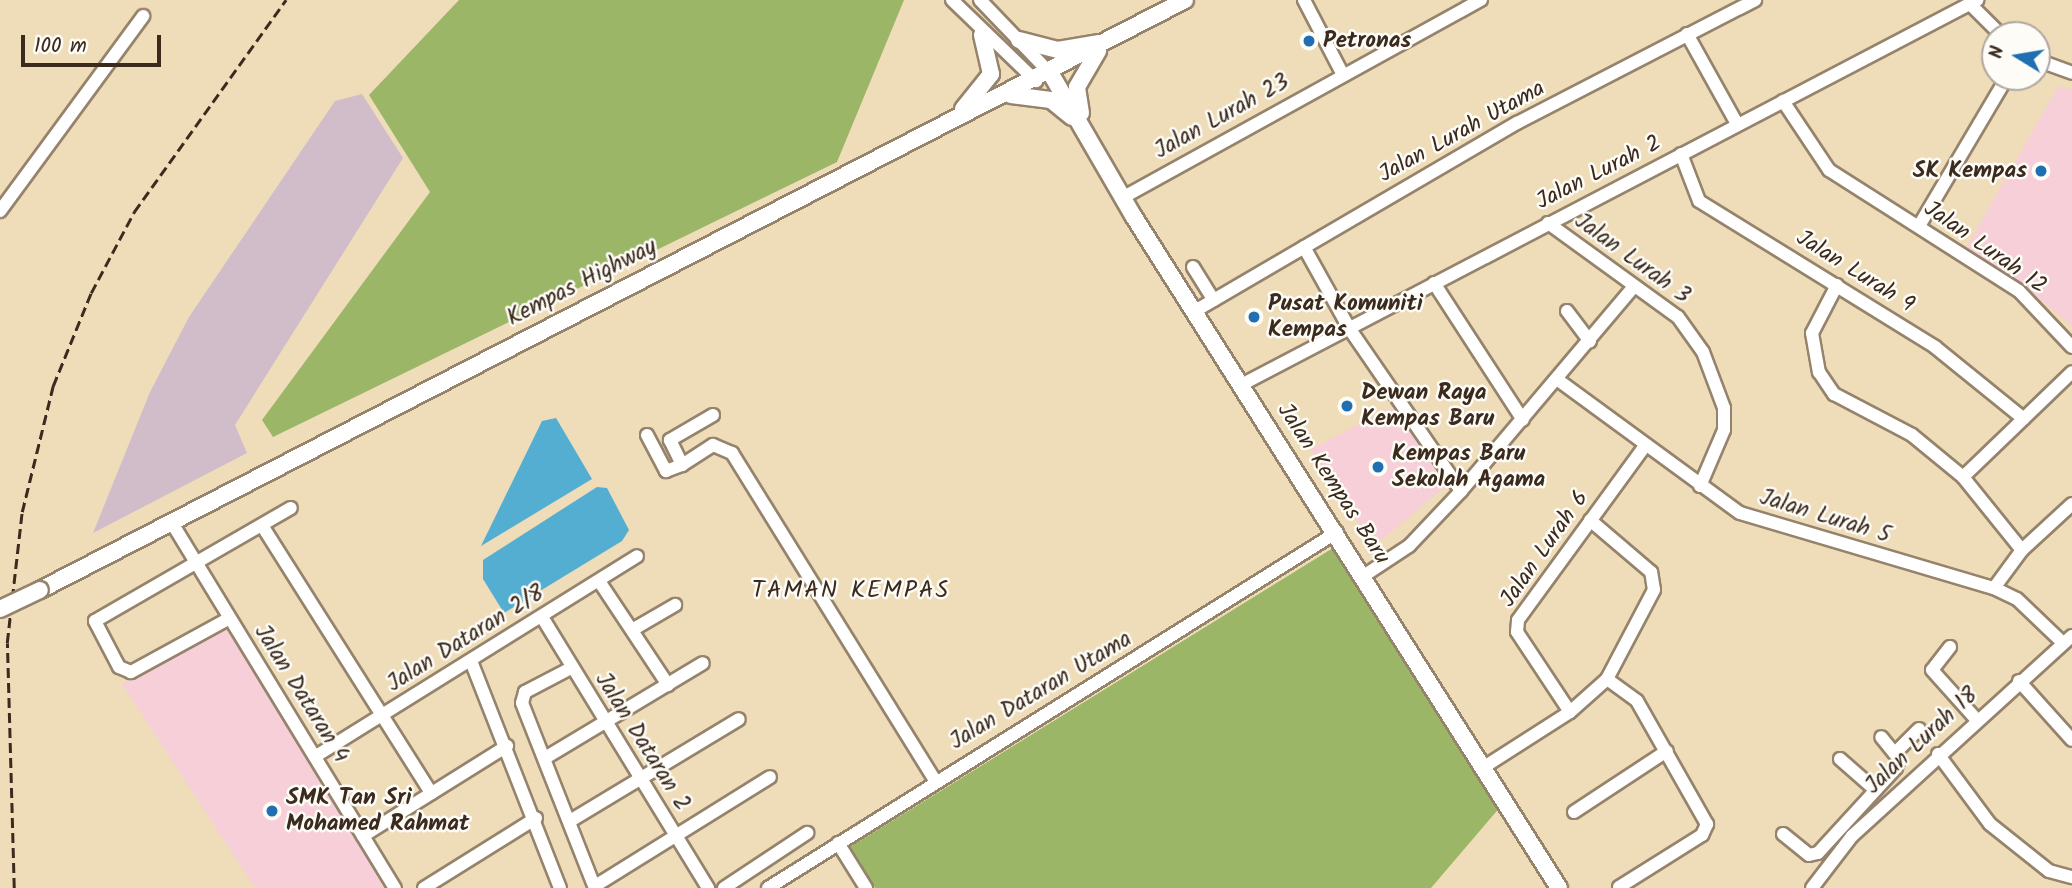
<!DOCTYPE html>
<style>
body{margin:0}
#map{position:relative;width:2072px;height:888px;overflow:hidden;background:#efdcb9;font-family:Kalam,sans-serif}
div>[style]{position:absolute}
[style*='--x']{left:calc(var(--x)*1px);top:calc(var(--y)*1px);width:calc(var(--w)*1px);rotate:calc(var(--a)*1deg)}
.built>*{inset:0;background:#f6cfd8}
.industrial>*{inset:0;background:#d1bdca}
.forest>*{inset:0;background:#9cb667}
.water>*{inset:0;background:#53aed1}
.roads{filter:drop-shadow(2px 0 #95836c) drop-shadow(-2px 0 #95836c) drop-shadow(0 2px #95836c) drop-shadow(0 -2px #95836c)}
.minor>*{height:12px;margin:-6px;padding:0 6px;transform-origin:6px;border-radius:6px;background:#fff}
.major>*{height:16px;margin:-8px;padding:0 8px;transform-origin:8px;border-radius:8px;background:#fff}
.rail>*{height:2.5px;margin-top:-1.25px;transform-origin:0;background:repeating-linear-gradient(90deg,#3b2a1e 0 10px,transparent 0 15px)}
.bridges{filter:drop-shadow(2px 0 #95836c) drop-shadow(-2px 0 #95836c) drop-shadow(0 2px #95836c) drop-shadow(0 -2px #95836c)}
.major-bridge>*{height:16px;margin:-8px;padding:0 8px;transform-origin:8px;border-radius:8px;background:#fff}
.dots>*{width:19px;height:19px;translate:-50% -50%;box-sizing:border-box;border:4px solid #fdfcf7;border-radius:50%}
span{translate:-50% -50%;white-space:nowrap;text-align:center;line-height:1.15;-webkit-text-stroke:5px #fdfcf7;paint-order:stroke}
.poi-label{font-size:23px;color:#3b2a1e;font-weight:700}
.left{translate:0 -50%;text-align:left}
.right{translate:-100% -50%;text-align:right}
.street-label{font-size:23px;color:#3b2a1e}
.neighbourhood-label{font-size:24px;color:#3b2a1e;letter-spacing:2px}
.north{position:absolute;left:1981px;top:21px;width:70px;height:70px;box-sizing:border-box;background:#fdfcf7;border:2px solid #afa8a0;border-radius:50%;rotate:281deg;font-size:19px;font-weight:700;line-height:28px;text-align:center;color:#3b2a1e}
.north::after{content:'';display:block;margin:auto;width:24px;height:32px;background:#1f6fb2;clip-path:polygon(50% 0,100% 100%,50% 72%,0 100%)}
.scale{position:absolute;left:21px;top:35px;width:140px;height:32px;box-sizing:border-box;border:4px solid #3b2a1e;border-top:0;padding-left:9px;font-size:21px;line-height:24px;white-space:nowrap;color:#3b2a1e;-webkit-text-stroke:5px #fdfcf7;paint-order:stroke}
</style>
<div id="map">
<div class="built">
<i style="clip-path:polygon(2058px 86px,2072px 90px,2072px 326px,2016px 280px,1964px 252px)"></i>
<i style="clip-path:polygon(1394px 406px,1446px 486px,1373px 547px,1311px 449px)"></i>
<i style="clip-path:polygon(223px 624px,387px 888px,255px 888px,122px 684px)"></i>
</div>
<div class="industrial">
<i style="clip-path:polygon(362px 94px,403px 158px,235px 425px,247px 453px,93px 533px,150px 392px,189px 317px,335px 101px)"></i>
</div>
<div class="forest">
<i style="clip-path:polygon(459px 0,904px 0,837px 162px,273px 437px,262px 420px,430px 192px,369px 95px)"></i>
<i style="clip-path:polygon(1333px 548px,1501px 806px,1431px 888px,875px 888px,850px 847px)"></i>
</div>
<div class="water">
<i style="clip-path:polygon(556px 418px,592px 479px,481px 546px,542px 421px)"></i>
<i style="clip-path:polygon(597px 487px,607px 488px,629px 530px,622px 541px,504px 613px,483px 579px,483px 560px)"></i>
</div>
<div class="roads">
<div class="minor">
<i style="--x:952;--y:0;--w:117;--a:44"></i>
<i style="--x:980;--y:0;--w:103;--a:46.2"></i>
<i style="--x:1304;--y:0;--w:85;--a:62.5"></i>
<i style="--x:1970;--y:4;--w:44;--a:45"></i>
<i style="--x:1687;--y:34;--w:103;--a:60.9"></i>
<i style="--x:2037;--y:60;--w:37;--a:20"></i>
<i style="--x:1783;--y:101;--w:83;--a:56.3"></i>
<i style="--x:1829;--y:170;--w:225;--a:32.5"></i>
<i style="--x:2019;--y:291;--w:77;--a:46.6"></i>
<i style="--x:1681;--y:154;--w:50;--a:69"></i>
<i style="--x:1699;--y:201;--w:278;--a:31.7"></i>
<i style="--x:1935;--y:347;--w:114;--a:39"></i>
<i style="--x:1122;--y:198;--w:410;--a:-28.9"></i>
<i style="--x:0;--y:211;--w:242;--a:-53.7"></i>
<i style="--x:1548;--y:223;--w:160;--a:35.9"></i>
<i style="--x:1678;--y:317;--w:43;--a:54.5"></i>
<i style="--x:1703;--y:352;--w:60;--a:69.4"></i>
<i style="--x:1724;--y:408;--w:22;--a:90"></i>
<i style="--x:1724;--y:430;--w:61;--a:113.2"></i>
<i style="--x:1919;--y:226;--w:173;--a:-59.4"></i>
<i style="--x:1304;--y:247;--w:93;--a:60.9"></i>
<i style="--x:1349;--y:328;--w:198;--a:55.5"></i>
<i style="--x:1193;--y:267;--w:39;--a:58"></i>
<i style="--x:1434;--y:283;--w:163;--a:57"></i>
<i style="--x:1837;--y:285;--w:54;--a:117.5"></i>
<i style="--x:1812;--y:333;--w:40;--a:80"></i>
<i style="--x:1819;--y:372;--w:27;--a:56"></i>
<i style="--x:1834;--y:394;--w:88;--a:27.7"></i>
<i style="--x:1912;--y:435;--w:66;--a:39.5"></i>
<i style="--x:1963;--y:477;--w:94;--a:51.1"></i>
<i style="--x:1195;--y:311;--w:373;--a:-30.3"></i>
<i style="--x:1517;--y:123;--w:268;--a:-27.3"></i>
<i style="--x:1567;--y:311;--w:38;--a:53"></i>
<i style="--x:1558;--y:380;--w:225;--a:36.2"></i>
<i style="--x:1740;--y:513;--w:265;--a:16.5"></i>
<i style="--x:1994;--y:588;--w:25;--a:26"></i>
<i style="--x:2017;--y:599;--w:64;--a:43.7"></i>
<i style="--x:1241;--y:385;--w:831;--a:-27.61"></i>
<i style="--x:713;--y:415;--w:50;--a:149.8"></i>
<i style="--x:670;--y:440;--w:28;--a:64"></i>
<i style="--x:682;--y:465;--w:37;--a:-33"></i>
<i style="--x:713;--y:445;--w:21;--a:23"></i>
<i style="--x:732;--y:453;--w:386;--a:58.2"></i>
<i style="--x:647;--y:435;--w:41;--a:62.2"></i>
<i style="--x:666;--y:471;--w:17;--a:-21"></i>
<i style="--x:1963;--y:477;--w:151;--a:-43.9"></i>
<i style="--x:172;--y:523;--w:428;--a:58.6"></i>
<i style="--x:263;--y:527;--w:315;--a:57.7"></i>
<i style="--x:1365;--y:575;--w:53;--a:-33.4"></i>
<i style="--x:1409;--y:546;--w:76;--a:-46.6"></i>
<i style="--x:1461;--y:491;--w:265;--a:-49.8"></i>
<i style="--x:599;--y:581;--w:125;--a:56.4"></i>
<i style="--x:1994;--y:588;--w:47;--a:-53.6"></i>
<i style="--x:2022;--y:550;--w:68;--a:-42.6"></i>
<i style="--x:542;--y:617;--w:318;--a:58.5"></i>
<i style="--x:228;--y:619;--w:111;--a:151.3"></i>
<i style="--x:131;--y:672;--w:13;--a:-157"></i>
<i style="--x:119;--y:667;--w:52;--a:-117.6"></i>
<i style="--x:95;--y:621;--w:226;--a:-30"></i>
<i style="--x:632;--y:630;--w:50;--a:-30.2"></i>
<i style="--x:1950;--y:647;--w:29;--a:128"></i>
<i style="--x:1932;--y:670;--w:66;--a:48.1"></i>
<i style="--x:471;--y:661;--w:244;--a:68.6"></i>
<i style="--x:571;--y:668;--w:52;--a:152.4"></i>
<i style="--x:525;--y:692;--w:11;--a:105"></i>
<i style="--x:522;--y:703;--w:199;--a:68.5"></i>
<i style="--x:1607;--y:679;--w:37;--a:36"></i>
<i style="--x:1637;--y:701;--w:142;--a:60.4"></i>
<i style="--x:1707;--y:824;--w:12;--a:114"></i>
<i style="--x:1702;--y:835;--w:98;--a:147.9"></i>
<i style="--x:2019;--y:681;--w:79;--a:48.1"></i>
<i style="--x:1570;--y:712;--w:96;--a:-123.5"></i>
<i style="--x:1517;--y:632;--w:12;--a:-85"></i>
<i style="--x:1518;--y:620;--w:214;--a:-53.9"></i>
<i style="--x:1895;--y:753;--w:34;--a:-45"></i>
<i style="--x:1938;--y:754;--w:87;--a:53.4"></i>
<i style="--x:1990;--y:824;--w:75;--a:38.5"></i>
<i style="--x:2049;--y:871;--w:24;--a:15"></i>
<i style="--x:316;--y:756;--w:378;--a:-31.9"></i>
<i style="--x:545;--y:758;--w:184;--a:-31"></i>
<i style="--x:1840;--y:759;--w:44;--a:41.3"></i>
<i style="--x:1484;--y:767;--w:102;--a:-32.6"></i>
<i style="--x:1570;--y:712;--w:50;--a:-41.7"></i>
<i style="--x:1607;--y:679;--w:101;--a:-62.2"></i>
<i style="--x:1654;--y:590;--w:18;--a:-99"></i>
<i style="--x:1651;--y:572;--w:80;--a:-139.6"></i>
<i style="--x:1574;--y:812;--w:111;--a:-33.3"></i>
<i style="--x:570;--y:821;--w:197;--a:-31.1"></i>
<i style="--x:1783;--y:834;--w:33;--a:39"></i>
<i style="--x:1809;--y:855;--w:9;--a:-13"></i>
<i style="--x:1818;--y:853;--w:115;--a:-47.5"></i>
<i style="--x:1896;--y:768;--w:9;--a:-72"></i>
<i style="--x:1899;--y:759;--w:28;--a:-129"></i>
<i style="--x:363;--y:836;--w:170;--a:-32"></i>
<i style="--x:838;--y:843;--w:53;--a:58.1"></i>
<i style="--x:595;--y:886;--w:206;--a:-31.9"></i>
<i style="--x:424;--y:888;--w:132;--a:-32"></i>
<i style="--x:724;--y:888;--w:100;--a:-33.5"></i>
<i style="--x:768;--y:888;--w:671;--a:-32.03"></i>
<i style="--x:1812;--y:888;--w:66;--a:-52.4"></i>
<i style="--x:1852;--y:836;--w:297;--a:-42.3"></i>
</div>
<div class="major">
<i style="--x:1019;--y:40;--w:40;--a:14.4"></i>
<i style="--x:1058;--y:50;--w:42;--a:-9.7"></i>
<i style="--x:1051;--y:74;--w:165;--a:59.9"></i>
<i style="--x:1134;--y:217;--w:794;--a:57.65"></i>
<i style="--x:1011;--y:95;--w:40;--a:7.1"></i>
<i style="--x:1051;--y:100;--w:27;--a:39"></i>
<i style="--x:963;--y:109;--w:45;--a:-51.3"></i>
<i style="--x:991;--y:74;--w:40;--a:-103"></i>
<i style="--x:1081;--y:113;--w:26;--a:-99"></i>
<i style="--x:1077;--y:87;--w:42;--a:-59.7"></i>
<i style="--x:40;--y:590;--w:1288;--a:-27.26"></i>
</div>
</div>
<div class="rail">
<i style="--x:14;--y:888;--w:245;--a:-91.6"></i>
<i style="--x:7;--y:643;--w:132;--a:-83.5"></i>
<i style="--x:22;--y:512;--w:130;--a:-76.2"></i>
<i style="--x:53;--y:386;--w:100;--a:-67.8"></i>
<i style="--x:91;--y:293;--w:92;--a:-62"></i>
<i style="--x:134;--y:212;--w:261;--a:-54.4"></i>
</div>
<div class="bridges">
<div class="major-bridge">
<i style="--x:0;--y:609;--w:44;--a:-25.4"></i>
</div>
</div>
<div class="dots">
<i style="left:1309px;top:41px;background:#1f6fb2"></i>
<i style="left:2041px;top:171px;background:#1f6fb2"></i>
<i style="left:1254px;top:317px;background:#1f6fb2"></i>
<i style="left:1347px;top:406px;background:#1f6fb2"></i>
<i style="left:1378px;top:467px;background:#1f6fb2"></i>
<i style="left:272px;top:811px;background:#1f6fb2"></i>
</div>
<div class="poi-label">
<span class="left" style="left:1323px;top:41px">Petronas</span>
<span class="right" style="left:2027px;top:171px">SK Kempas</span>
<span class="left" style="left:1268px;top:317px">Pusat Komuniti<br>Kempas</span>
<span class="left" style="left:1361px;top:406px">Dewan Raya<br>Kempas Baru</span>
<span class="left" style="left:1392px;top:467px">Kempas Baru<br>Sekolah Agama</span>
<span class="left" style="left:286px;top:811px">SMK Tan Sri<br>Mohamed Rahmat</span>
</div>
<div class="street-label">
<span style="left:1222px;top:117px;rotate:-29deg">Jalan Lurah 23</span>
<span style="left:1462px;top:132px;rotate:-29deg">Jalan Lurah Utama</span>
<span style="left:1599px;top:173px;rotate:-27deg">Jalan Lurah 2</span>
<span style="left:1985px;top:248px;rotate:35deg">Jalan Lurah 12</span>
<span style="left:1632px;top:259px;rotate:36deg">Jalan Lurah 3</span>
<span style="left:1855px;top:272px;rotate:32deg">Jalan Lurah 9</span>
<span style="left:582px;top:283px;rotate:-27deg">Kempas Highway</span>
<span style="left:1333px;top:484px;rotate:57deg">Jalan Kempas Baru</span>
<span style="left:1825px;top:517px;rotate:17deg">Jalan Lurah 5</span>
<span style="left:1545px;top:549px;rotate:-55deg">Jalan Lurah 6</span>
<span style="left:466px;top:639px;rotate:-32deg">Jalan Dataran 2/8</span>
<span style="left:1041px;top:691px;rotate:-31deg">Jalan Dataran Utama</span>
<span style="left:301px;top:694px;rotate:58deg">Jalan Dataran 4</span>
<span style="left:1922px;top:741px;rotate:-43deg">Jalan Lurah 18</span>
<span style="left:642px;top:742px;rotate:58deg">Jalan Dataran 2</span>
</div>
<div class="neighbourhood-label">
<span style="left:851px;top:591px">TAMAN KEMPAS</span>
</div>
<div class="north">N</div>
<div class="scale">100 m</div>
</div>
